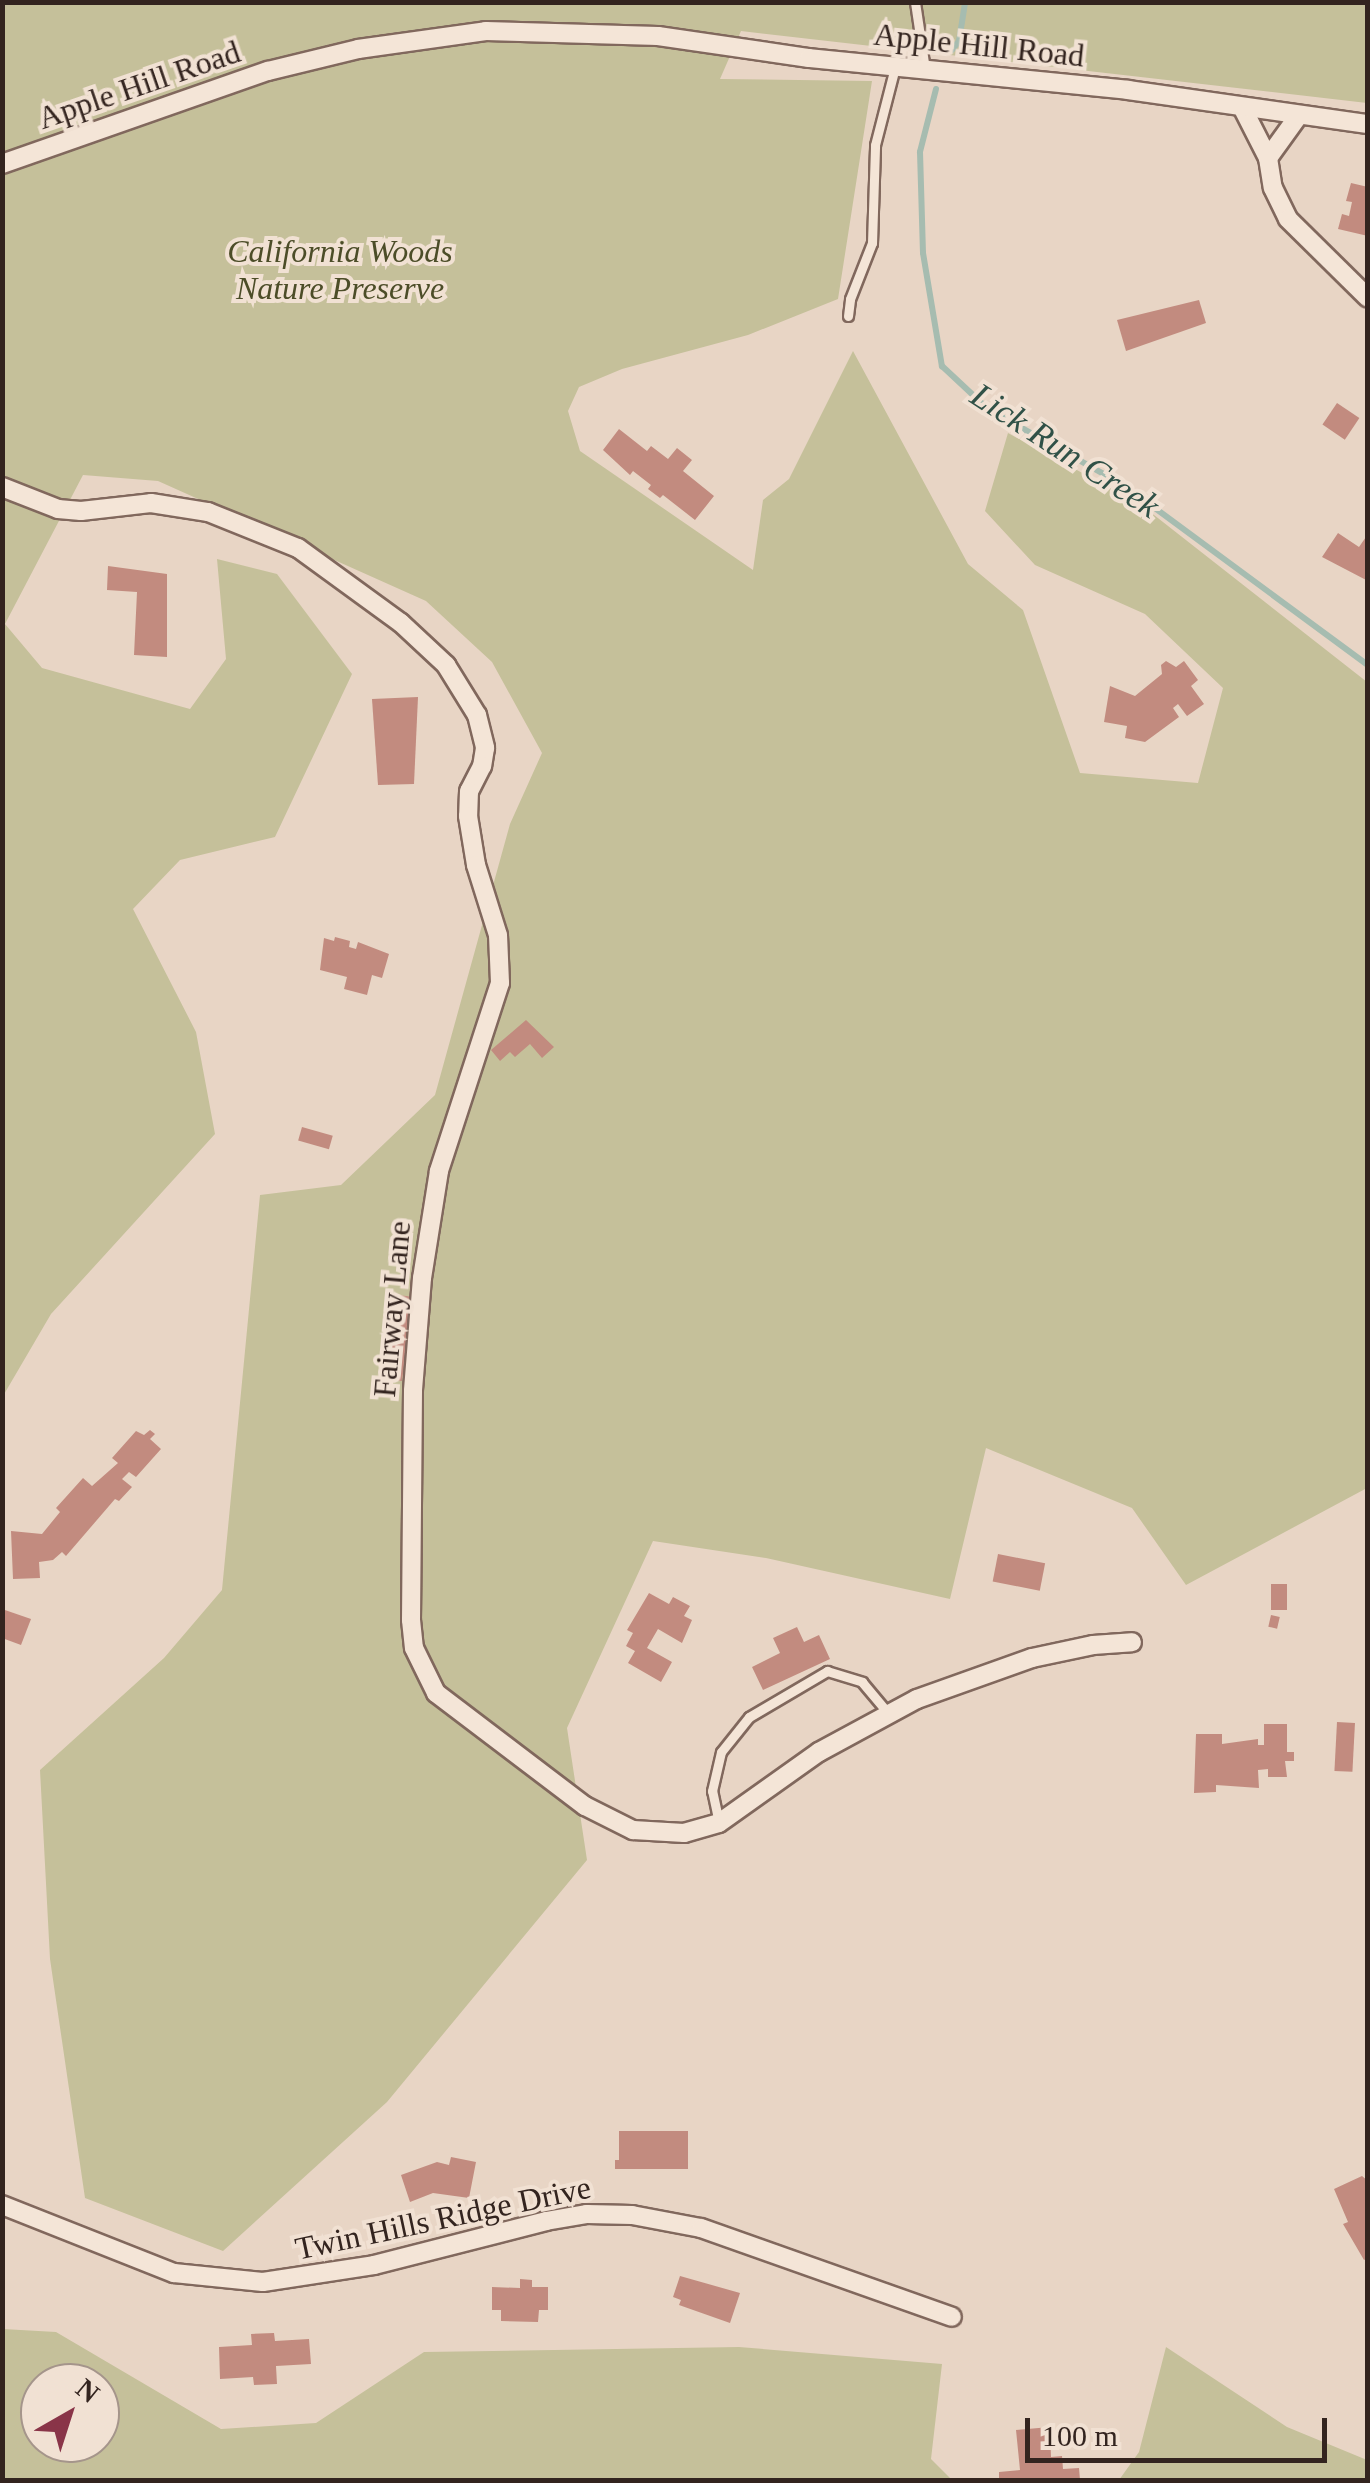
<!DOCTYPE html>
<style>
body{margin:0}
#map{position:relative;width:1370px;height:2483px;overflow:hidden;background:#e8d5c5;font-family:Georgia,serif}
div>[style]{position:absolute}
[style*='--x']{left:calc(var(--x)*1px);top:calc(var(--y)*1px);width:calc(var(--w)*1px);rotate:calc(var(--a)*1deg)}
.green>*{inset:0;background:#c5c09a}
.stream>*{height:6px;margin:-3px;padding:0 3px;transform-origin:3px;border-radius:3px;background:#a6bcb0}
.building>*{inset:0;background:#c28b7f;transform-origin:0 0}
.roads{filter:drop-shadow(2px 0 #81685d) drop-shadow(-2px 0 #81685d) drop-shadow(0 2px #81685d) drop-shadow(0 -2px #81685d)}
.service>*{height:9px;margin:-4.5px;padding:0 4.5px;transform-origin:4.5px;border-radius:4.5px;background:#f4e5d7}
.minor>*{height:18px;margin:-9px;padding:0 9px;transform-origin:9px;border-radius:9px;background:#f4e5d7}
span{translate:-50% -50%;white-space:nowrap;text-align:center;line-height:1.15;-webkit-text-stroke:8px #f1e1d3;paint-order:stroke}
.street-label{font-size:32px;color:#33241f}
.park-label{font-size:32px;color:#4c4d28;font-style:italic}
.water-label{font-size:35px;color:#305147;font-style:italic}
.frame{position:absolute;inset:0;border:5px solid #33241f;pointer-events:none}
.north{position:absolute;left:20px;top:2363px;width:100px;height:100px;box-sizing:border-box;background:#f1e1d3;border:2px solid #a5958b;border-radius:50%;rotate:39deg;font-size:28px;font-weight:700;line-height:40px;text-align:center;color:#33241f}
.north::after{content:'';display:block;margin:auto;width:35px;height:45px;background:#893448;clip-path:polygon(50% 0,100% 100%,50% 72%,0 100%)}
.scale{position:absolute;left:1025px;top:2418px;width:302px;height:45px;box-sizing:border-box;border:5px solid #33241f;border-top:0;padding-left:12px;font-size:30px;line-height:35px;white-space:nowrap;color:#33241f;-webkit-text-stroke:8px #f1e1d3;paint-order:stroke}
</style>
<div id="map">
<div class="green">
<i style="clip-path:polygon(3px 3px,1367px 3px,1367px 103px,741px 31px,720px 79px,872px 81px,838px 299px,748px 335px,622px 369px,579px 387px,568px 411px,580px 451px,753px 570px,763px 500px,789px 479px,853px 351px,968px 564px,1023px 610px,1080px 773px,1198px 783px,1223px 688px,1145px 614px,1035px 565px,985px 511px,1008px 433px,1140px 504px,1367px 682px,1367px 1488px,1186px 1585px,1132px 1508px,986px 1448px,950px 1599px,766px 1558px,653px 1541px,567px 1728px,587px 1860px,387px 2102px,223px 2251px,85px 2198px,50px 1959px,40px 1770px,164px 1658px,222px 1590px,260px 1195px,341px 1185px,435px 1095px,510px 824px,542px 753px,492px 662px,426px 601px,158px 481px,83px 475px,5px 624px,42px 668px,190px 709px,226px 659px,217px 559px,277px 574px,352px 674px,275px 837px,180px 860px,133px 909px,196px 1032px,215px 1134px,51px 1314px,3px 1396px)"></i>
<i style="clip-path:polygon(evenodd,3px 2329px,56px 2332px,221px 2429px,316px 2423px,424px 2352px,739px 2347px,942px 2364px,931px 2459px,952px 2480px,3px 2480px,3px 2329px,100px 2383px,100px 2443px,40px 2443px,40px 2383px,100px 2383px)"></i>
<i style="clip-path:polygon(1166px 2347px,1287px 2427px,1367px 2460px,1367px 2480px,1119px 2480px,1139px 2452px)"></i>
</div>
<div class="stream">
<i style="--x:952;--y:50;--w:11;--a:-52"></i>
<i style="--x:959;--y:41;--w:39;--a:-81"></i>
<i style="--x:936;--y:89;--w:65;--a:104.3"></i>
<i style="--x:920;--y:152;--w:101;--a:88.3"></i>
<i style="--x:923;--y:253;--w:115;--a:80.5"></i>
<i style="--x:942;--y:366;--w:63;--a:43.1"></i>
<i style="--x:988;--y:409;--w:157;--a:29.3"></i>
<i style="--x:1125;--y:486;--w:302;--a:36.4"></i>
</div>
<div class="building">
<i style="clip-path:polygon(1351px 183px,1368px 187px,1368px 236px,1338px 229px,1342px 214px,1349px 216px,1352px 202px,1346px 201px)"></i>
<i style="clip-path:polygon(1199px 300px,1206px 323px,1126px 351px,1117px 320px)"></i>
<i style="left:1337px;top:403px;width:27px;height:26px;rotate:34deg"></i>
<i style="clip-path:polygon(619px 429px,647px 451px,651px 446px,668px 459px,677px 448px,692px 460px,683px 471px,714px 496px,695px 520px,663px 495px,660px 498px,648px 489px,651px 485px,633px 471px,630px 475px,603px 450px)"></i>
<i style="clip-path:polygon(1338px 533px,1359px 547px,1368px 534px,1368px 581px,1322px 557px)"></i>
<i style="clip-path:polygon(108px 566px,167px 574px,167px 657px,134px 655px,137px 592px,107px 590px)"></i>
<i style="clip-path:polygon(1166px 661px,1176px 667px,1184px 661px,1198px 680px,1191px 686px,1204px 704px,1187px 716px,1178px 704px,1173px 708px,1179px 717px,1145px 742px,1125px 738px,1127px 726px,1104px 722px,1110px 686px,1135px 696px,1162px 674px,1161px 665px)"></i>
<i style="clip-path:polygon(418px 697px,414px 784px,378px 785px,372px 699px)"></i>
<i style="clip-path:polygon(335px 937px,350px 941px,349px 947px,356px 949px,358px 942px,389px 954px,382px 978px,372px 975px,367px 995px,344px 989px,347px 977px,320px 970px,324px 938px,334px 941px)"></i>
<i style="clip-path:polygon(526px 1020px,554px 1047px,542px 1058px,530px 1044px,515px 1057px,510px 1052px,500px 1061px,491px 1050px)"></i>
<i style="left:302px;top:1127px;width:32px;height:14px;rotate:16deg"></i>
<i style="clip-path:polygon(391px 1294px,413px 1297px,402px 1381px,382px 1379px,380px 1368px)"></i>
<i style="clip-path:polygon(150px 1430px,155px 1434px,150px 1439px,161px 1449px,136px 1477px,129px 1472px,122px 1479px,132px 1487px,119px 1501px,115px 1499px,66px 1556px,62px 1552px,53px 1560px,39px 1562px,40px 1578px,13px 1579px,11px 1531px,42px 1534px,60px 1512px,56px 1508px,83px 1478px,92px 1486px,118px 1463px,112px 1458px,136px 1431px,144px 1435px)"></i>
<i style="left:998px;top:1554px;width:48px;height:28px;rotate:11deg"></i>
<i style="left:1271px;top:1584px;width:16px;height:26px"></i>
<i style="clip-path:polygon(649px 1593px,669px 1604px,673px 1597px,690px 1606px,684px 1616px,692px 1620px,682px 1643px,658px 1629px,647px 1648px,672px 1662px,661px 1682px,628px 1663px,635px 1651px,626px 1646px,633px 1633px,627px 1630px)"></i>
<i style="clip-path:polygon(2px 1609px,31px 1619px,21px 1645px,2px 1638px)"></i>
<i style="left:1271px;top:1615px;width:9px;height:12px;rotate:13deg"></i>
<i style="clip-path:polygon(797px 1627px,804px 1642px,819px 1635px,830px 1659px,763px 1690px,752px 1667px,780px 1653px,773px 1638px)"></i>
<i style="left:1337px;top:1722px;width:18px;height:49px;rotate:3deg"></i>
<i style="clip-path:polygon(1264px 1724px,1287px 1724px,1287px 1752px,1294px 1752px,1294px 1761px,1285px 1761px,1287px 1777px,1268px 1777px,1268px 1769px,1258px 1770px,1259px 1788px,1216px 1785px,1216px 1792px,1194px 1793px,1196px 1734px,1222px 1734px,1222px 1744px,1258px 1739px,1258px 1745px,1264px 1745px)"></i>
<i style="clip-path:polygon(619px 2131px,688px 2131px,688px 2169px,615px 2169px,615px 2160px,619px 2160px)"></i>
<i style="clip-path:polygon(451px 2157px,476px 2162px,469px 2198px,433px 2193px,410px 2202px,401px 2175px,437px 2162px,449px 2165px)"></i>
<i style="clip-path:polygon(1362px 2176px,1368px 2181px,1368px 2258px,1364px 2260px,1343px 2224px,1348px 2222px,1334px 2189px)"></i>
<i style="clip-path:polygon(680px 2276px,740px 2293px,730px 2323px,679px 2305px,681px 2300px,673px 2297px)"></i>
<i style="clip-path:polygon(520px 2279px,532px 2280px,532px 2287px,548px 2287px,548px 2310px,539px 2310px,538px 2322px,501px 2321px,501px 2310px,492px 2310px,492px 2287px,520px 2288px)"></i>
<i style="clip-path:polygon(274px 2333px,275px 2341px,309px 2339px,311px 2364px,276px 2366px,277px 2384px,254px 2385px,253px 2377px,220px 2379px,219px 2347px,252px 2345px,251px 2334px)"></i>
<i style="clip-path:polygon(1050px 2427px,1051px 2457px,1062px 2456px,1063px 2469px,1079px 2468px,1080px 2480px,999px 2480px,999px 2472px,1020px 2470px,1016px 2430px)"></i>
</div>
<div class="roads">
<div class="service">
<i style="--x:915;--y:2;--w:69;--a:81.6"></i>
<i style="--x:848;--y:316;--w:17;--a:-83"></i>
<i style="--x:850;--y:299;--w:60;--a:-68.6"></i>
<i style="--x:872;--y:243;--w:98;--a:-88.2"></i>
<i style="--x:875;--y:145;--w:81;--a:-75.6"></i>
<i style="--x:719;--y:1823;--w:33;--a:-102"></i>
<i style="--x:712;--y:1791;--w:40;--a:-77"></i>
<i style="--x:721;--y:1752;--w:45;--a:-51.3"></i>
<i style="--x:749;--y:1717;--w:91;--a:-30.5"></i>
<i style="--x:827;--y:1671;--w:37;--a:17"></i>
<i style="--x:862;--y:1682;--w:40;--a:50"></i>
</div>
<div class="minor">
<i style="--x:1242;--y:107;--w:57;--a:63"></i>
<i style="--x:1268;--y:158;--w:30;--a:81"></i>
<i style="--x:1273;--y:188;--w:34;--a:64"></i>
<i style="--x:1288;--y:219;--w:112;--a:44.6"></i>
<i style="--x:1268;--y:158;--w:53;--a:-54.2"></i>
<i style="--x:2;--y:164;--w:282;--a:-19.3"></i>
<i style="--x:268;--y:71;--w:93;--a:-13.7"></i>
<i style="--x:358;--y:49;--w:129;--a:-8"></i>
<i style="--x:486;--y:31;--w:172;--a:1.7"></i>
<i style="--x:658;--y:36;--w:153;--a:8.3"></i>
<i style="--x:809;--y:58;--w:321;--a:5.7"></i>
<i style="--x:1128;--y:90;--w:242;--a:8.1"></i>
<i style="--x:2;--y:487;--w:60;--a:21.4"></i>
<i style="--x:58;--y:509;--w:23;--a:5"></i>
<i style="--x:81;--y:511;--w:70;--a:-6.5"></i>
<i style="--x:151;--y:503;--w:58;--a:9"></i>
<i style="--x:208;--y:512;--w:97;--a:21.8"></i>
<i style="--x:298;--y:548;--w:127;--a:36.1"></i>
<i style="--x:401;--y:623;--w:62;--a:43"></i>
<i style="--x:446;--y:665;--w:59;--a:58.2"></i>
<i style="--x:477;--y:715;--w:34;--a:76"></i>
<i style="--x:485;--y:748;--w:18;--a:99"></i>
<i style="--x:482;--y:766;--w:28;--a:117"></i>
<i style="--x:469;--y:791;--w:25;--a:92"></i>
<i style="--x:468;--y:816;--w:50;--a:80.7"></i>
<i style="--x:476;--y:865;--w:73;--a:72.6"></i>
<i style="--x:498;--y:935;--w:48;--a:87.6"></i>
<i style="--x:500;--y:983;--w:198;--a:108"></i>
<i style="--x:439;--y:1171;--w:108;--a:99"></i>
<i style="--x:422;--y:1278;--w:113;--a:94.6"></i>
<i style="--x:413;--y:1391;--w:229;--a:90.5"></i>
<i style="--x:411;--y:1620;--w:28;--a:84"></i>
<i style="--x:414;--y:1648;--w:50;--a:63.9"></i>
<i style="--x:436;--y:1693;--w:187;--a:37.2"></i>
<i style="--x:585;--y:1806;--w:54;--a:26.6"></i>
<i style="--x:633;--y:1830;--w:51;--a:3.4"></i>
<i style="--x:684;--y:1833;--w:36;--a:-16"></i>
<i style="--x:719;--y:1823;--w:123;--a:-35.4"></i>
<i style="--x:819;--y:1752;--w:111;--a:-28.4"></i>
<i style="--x:917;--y:1699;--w:122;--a:-19.6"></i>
<i style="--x:1032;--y:1658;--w:62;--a:-12"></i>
<i style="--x:1093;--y:1645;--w:39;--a:-4"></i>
<i style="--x:2;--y:2205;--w:185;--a:21.6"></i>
<i style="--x:174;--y:2273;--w:89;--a:5.8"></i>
<i style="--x:263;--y:2282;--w:112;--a:-8.7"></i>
<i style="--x:374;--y:2265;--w:178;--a:-14.3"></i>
<i style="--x:546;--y:2221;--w:42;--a:-9.7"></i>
<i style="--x:587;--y:2214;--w:45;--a:1.3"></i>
<i style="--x:632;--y:2215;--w:70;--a:10.7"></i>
<i style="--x:701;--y:2228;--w:266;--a:19.5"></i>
</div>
</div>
<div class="street-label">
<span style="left:979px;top:45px;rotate:6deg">Apple Hill Road</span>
<span style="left:139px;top:85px;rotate:-19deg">Apple Hill Road</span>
<span style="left:392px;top:1309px;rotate:-85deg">Fairway Lane</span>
<span style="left:443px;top:2218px;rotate:-12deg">Twin Hills Ridge Drive</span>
</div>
<div class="park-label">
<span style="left:340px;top:270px">California Woods<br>Nature Preserve</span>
</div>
<div class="water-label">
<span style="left:1065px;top:451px;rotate:33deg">Lick Run Creek</span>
</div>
<div class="frame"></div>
<div class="north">N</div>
<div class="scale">100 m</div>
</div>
